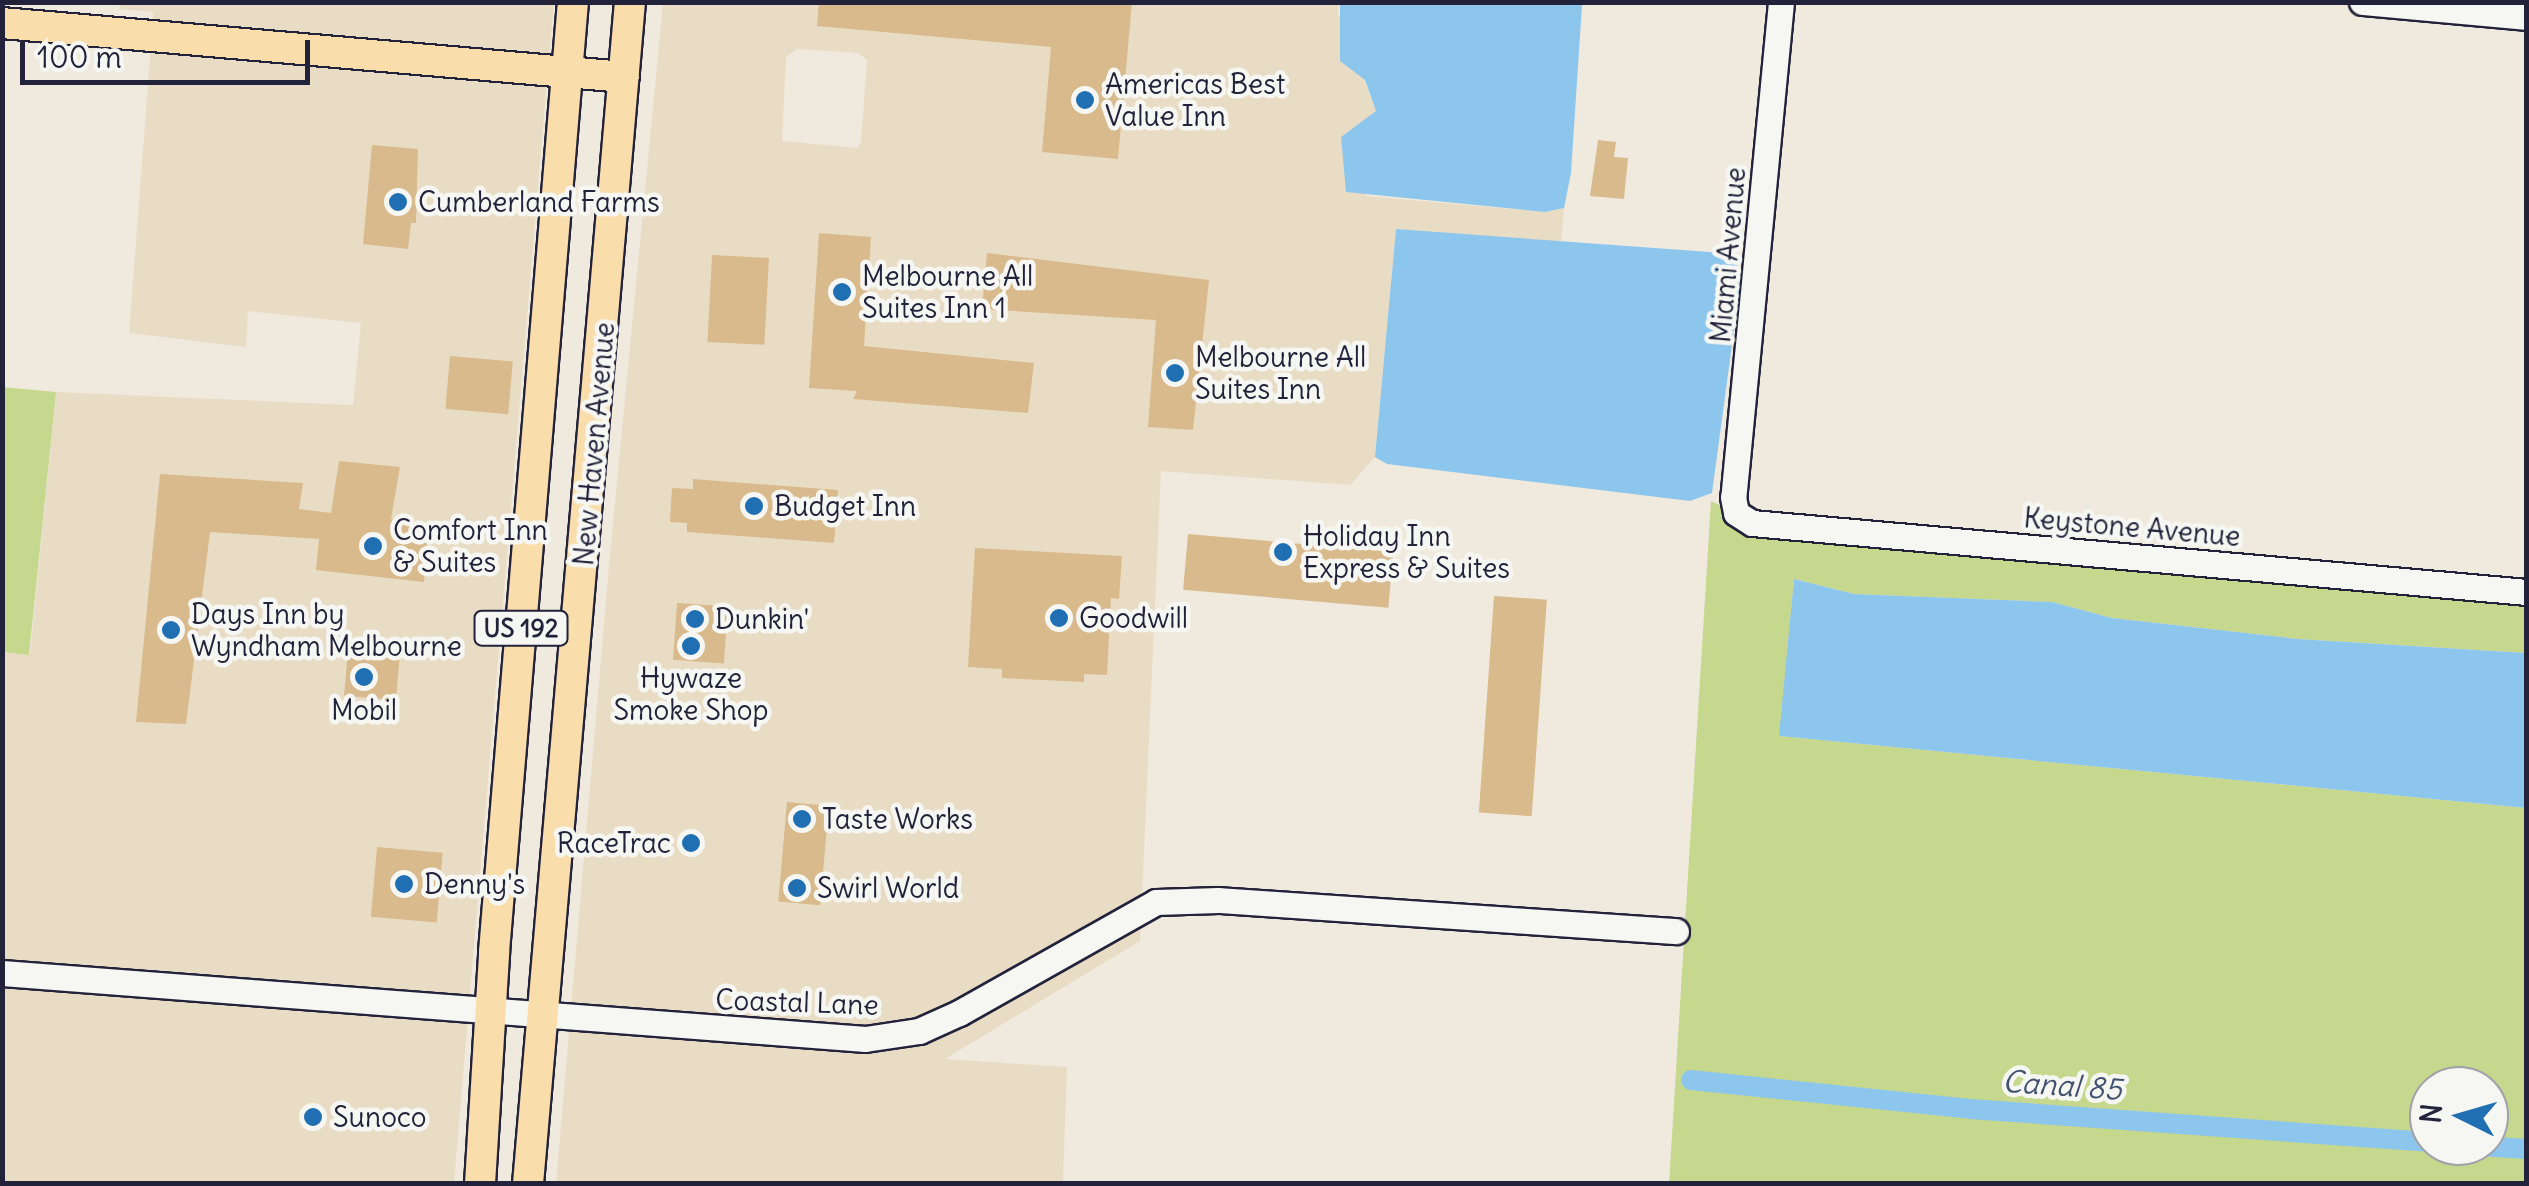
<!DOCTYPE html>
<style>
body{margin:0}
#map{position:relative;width:2529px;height:1186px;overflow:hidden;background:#f0eade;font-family:Delius,sans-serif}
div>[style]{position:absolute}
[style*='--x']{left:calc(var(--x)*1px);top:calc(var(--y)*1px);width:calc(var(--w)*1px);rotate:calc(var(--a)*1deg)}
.built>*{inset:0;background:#e9dcc5}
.green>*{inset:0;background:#c6d88d}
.water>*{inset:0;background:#8dc6ec}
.canal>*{height:20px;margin:-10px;padding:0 10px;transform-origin:10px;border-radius:10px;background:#8dc6ec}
.building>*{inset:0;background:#d8ba8c;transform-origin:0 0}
.roads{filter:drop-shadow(2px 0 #22223b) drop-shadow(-2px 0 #22223b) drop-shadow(0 2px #22223b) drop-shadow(0 -2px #22223b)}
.minor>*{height:25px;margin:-12.5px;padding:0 12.5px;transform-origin:12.5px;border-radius:12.5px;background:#f6f6f2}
.major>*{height:30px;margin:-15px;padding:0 15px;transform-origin:15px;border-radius:15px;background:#f9ddab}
.dots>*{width:28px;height:28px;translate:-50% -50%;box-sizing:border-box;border:5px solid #f6f6f2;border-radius:50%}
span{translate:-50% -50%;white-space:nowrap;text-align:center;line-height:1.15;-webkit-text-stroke:9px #f6f6f2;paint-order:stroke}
.shield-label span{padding:2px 8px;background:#f6f6f2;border:2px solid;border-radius:8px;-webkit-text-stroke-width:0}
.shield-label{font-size:25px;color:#22223b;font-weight:700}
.poi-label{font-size:28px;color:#22223b}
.left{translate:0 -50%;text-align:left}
.right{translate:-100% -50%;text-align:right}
.street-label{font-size:28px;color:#22223b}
.water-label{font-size:30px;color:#425370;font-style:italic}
.frame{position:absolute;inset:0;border:5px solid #22223b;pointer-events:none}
.north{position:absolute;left:2409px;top:1066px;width:100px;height:100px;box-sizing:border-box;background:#f6f6f2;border:2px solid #a1a1a9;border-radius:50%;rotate:275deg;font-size:28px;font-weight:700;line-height:40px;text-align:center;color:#22223b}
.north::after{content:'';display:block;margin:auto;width:35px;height:45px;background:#1f6fb2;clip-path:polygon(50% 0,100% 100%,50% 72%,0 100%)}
.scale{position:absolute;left:20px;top:40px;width:290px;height:45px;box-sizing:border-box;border:5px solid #22223b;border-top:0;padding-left:12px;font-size:30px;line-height:35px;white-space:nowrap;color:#22223b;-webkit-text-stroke:8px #f6f6f2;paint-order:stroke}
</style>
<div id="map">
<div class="built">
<i style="clip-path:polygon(120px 2px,554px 3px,549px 60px,152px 25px,153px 12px,119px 9px)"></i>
<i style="clip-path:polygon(evenodd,663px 3px,1340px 3px,1337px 11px,1376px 111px,1341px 138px,1366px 196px,1545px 212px,1564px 208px,1561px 243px,1396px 229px,1375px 457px,1350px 485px,1161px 471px,1140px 941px,945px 1059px,1067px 1067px,1063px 1183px,556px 1184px,609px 565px,663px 3px,797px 49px,858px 53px,867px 60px,861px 142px,857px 148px,782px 141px,786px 57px,797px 49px)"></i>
<i style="clip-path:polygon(151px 45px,547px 80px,454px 1183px,3px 1183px,2px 652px,30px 654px,56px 392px,353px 405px,361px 323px,248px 311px,246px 347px,129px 333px)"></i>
</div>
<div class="green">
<i style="clip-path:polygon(2px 387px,56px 392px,29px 655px,3px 652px)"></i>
<i style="clip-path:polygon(evenodd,1711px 501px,1749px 520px,2526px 593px,2526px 653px,2298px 639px,2112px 618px,2052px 602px,1854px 594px,1794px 579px,1780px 736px,2526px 808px,2526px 1183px,1669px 1184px,1711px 501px,2429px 1086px,2489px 1086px,2489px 1146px,2429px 1146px,2429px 1086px)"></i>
</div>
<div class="water">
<i style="clip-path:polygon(1340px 3px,1582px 5px,1571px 173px,1564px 208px,1545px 212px,1346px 192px,1341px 137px,1376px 111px,1365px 80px,1340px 61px)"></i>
<i style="clip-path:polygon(1396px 229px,1737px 254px,1739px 293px,1712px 493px,1690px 501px,1387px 464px,1375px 457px)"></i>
<i style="clip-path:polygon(1794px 579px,1854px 594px,2052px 602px,2112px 618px,2298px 639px,2526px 653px,2526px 808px,1779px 736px)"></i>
</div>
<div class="canal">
<i style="--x:1691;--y:1080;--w:281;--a:5.9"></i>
<i style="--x:1970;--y:1109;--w:460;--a:4.1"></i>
<i style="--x:2480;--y:1146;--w:46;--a:3.7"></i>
</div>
<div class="building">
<i style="clip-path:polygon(819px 2px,1132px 2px,1118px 159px,1042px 152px,1051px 47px,817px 26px)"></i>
<i style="clip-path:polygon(1598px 140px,1616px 142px,1614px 157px,1628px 158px,1624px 199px,1590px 196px)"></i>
<i style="clip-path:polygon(372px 145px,418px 149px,416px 223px,411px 223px,408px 249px,363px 244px)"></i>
<i style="clip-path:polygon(819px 233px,871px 237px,864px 346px,1034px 363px,1028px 413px,853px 399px,857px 391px,809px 388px)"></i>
<i style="clip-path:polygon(987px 253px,1209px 280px,1193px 430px,1148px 427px,1156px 320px,982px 309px)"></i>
<i style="left:712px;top:255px;width:57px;height:87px;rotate:3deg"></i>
<i style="left:450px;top:356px;width:63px;height:53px;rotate:5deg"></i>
<i style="clip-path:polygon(339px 461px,400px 467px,391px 519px,428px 522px,424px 582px,316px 570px,319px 539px,210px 532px,186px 724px,136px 722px,160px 474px,303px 483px,299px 509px,331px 513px)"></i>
<i style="clip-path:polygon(693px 479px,838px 490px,834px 543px,687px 532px,687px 523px,670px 522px,672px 488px,693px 489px)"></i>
<i style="left:1188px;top:534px;width:206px;height:56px;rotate:5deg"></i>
<i style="clip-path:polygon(975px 548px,1122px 556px,1119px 599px,1111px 598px,1107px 675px,1084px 674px,1084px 682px,1002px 678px,1002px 669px,968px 667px)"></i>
<i style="left:1494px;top:596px;width:53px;height:217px;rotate:4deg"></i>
<i style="left:677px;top:603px;width:51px;height:57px;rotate:4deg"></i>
<i style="left:348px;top:651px;width:52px;height:45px;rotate:5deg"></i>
<i style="left:787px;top:802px;width:42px;height:100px;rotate:5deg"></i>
<i style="left:377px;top:847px;width:66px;height:70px;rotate:5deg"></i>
</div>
<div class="roads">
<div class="minor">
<i style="--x:1781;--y:2;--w:497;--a:95.5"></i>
<i style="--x:1733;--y:497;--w:16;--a:79"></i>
<i style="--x:1736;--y:513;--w:19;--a:32"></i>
<i style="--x:1752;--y:523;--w:777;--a:5.09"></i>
<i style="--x:2362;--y:2;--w:165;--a:5.2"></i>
<i style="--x:2;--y:973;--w:866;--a:4.37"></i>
<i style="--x:865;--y:1039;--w:55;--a:-8.4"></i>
<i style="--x:919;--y:1031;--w:44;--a:-24.2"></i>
<i style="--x:959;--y:1013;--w:226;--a:-29.4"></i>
<i style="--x:1156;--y:902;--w:62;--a:-1.8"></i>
<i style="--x:1218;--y:900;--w:459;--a:3.9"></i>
</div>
<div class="major">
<i style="--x:2;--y:23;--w:624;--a:4.96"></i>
<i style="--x:480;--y:1184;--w:232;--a:-86.5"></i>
<i style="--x:494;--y:952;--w:953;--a:-85.25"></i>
<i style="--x:528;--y:1184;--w:1186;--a:-85.07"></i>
</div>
</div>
<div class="dots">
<i style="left:1085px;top:100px;background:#1f6fb2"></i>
<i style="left:398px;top:202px;background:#1f6fb2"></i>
<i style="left:842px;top:292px;background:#1f6fb2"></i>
<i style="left:1175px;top:373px;background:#1f6fb2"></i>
<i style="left:754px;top:506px;background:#1f6fb2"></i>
<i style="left:373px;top:546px;background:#1f6fb2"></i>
<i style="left:1283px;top:552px;background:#1f6fb2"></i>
<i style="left:1059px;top:618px;background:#1f6fb2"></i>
<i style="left:695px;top:619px;background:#1f6fb2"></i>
<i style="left:171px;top:630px;background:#1f6fb2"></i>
<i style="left:691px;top:646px;background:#1f6fb2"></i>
<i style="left:364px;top:677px;background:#1f6fb2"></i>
<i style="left:802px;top:819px;background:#1f6fb2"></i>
<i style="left:691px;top:843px;background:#1f6fb2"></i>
<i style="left:404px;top:884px;background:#1f6fb2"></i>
<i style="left:797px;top:888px;background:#1f6fb2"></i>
<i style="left:313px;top:1117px;background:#1f6fb2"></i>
</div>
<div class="shield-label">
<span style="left:521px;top:628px">US 192</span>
</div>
<div class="poi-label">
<span class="left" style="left:1105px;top:100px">Americas Best<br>Value Inn</span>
<span class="left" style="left:418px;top:202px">Cumberland Farms</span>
<span class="left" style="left:862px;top:292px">Melbourne All<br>Suites Inn 1</span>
<span class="left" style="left:1195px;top:373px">Melbourne All<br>Suites Inn</span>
<span class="left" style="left:774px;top:506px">Budget Inn</span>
<span class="left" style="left:393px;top:546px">Comfort Inn<br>&amp; Suites</span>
<span class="left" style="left:1303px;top:552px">Holiday Inn<br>Express &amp; Suites</span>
<span class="left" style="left:191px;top:630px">Days Inn by<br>Wyndham Melbourne</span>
<span class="left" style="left:1079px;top:618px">Goodwill</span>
<span class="left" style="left:715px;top:619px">Dunkin'</span>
<span style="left:691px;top:694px">Hywaze<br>Smoke Shop</span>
<span style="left:364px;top:710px">Mobil</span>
<span class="left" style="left:822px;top:819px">Taste Works</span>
<span class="right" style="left:671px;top:843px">RaceTrac</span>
<span class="left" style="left:424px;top:884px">Denny's</span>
<span class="left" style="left:817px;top:888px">Swirl World</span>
<span class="left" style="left:333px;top:1117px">Sunoco</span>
</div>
<div class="street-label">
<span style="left:1728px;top:255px;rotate:-85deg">Miami Avenue</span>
<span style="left:594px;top:444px;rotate:-85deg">New Haven Avenue</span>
<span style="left:2132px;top:527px;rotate:5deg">Keystone Avenue</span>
<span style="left:797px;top:1002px;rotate:2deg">Coastal Lane</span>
</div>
<div class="water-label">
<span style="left:2062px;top:1085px;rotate:4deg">Canal 85</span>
</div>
<div class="frame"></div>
<div class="north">N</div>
<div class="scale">100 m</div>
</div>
